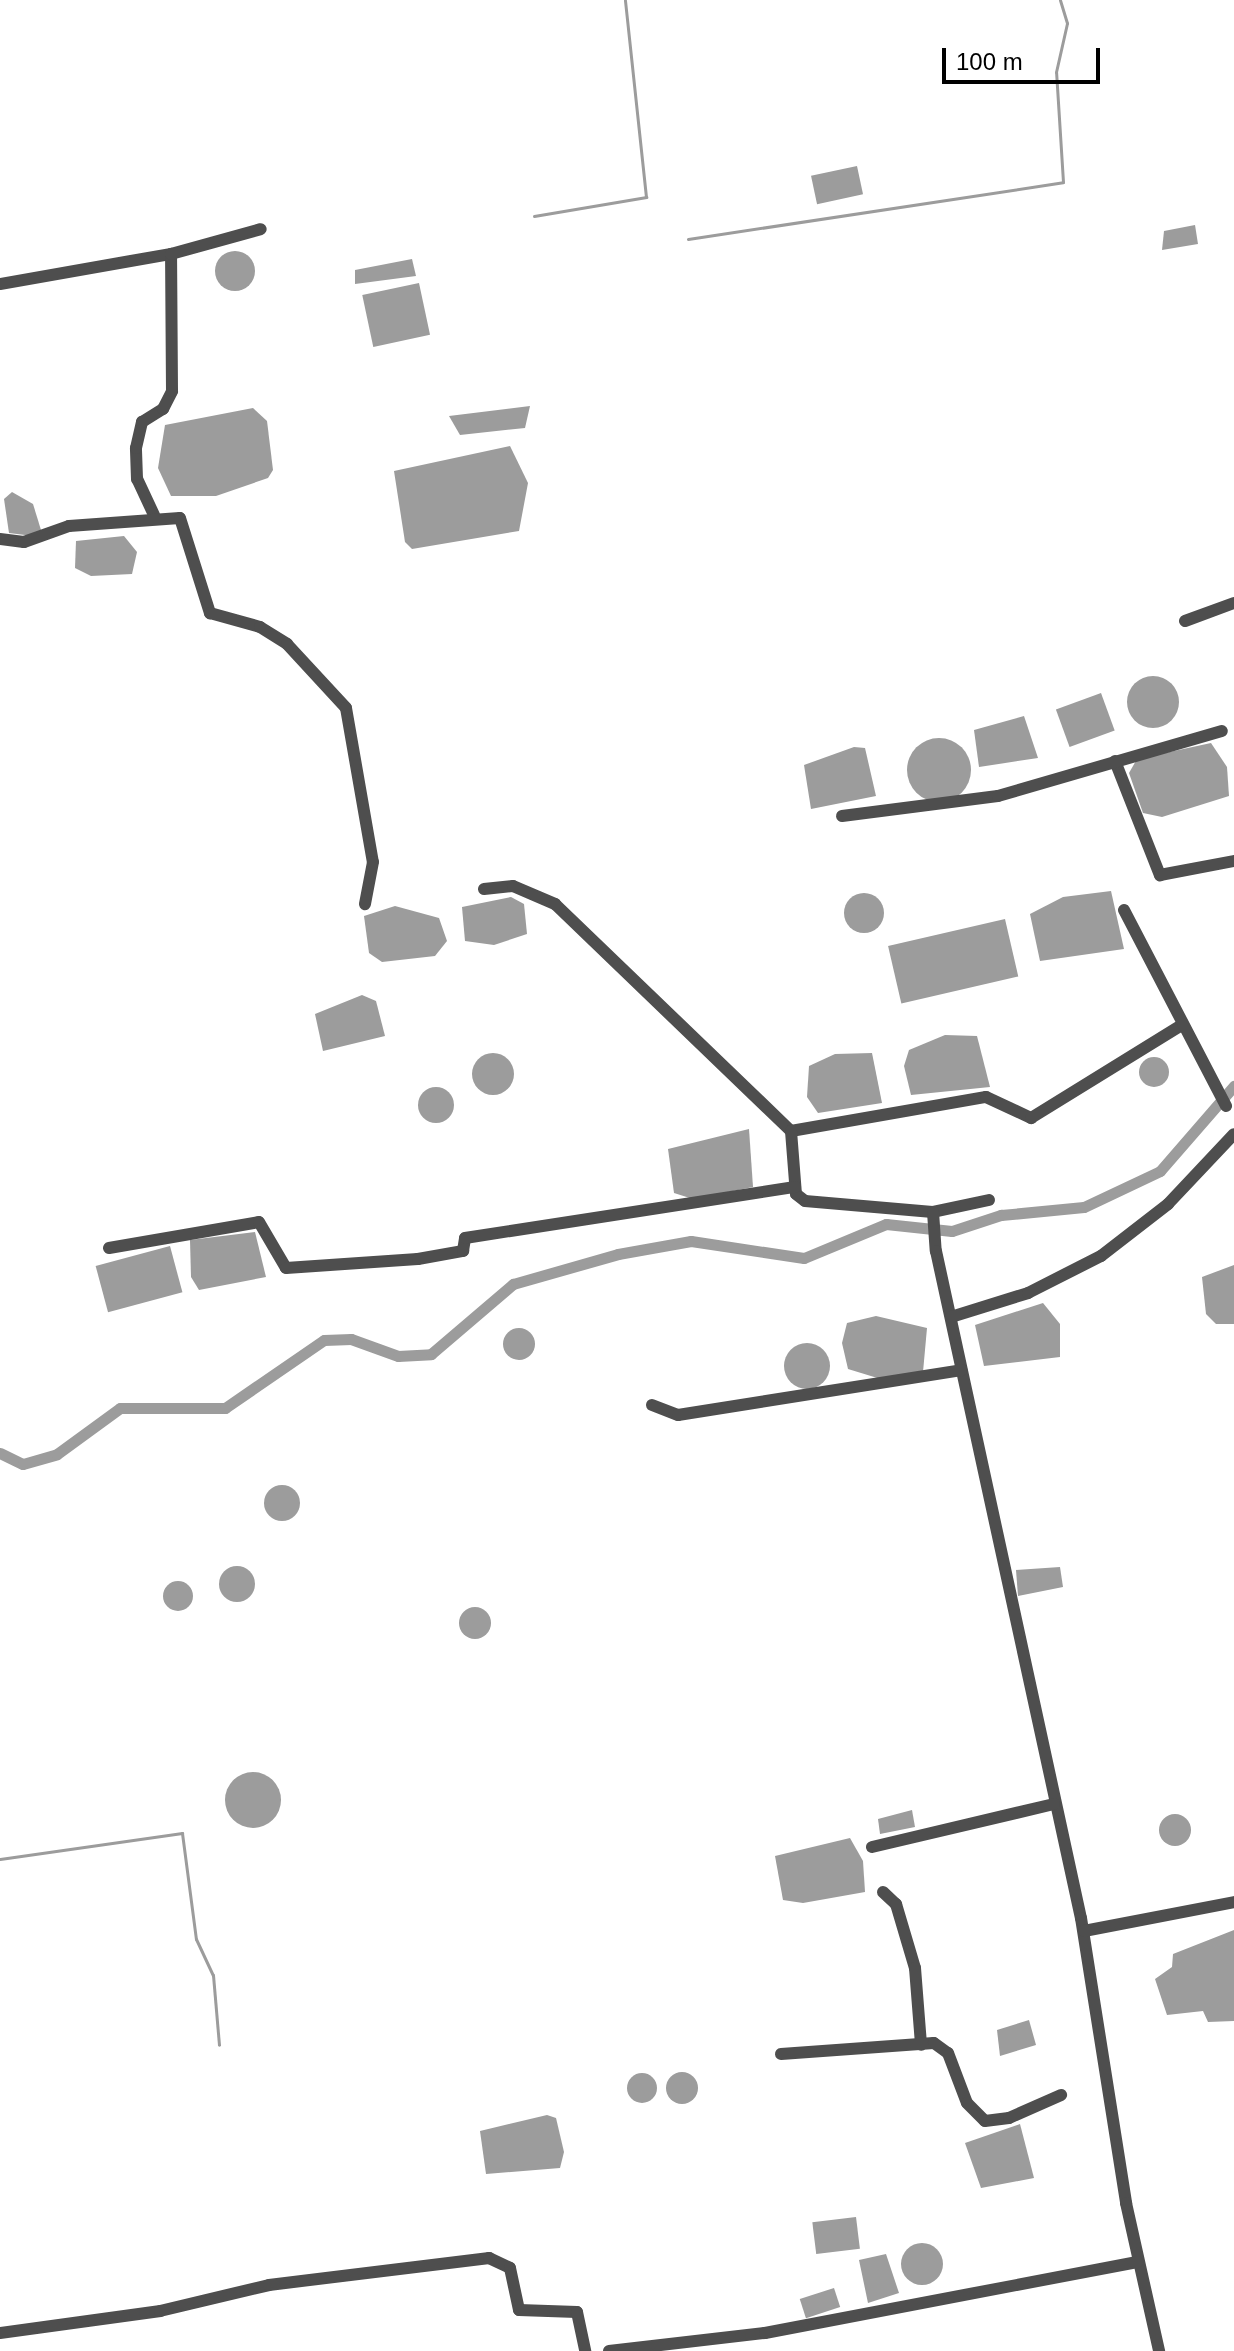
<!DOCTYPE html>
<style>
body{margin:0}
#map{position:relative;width:1234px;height:2351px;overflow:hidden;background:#fff;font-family:Arial,sans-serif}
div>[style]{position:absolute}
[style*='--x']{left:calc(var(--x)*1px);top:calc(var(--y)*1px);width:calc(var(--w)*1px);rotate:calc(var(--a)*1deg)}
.water>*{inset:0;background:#9c9c9c;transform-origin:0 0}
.round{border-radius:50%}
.stream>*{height:3px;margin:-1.5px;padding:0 1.5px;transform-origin:1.5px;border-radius:1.5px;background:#9c9c9c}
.canal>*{height:11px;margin:-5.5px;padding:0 5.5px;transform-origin:5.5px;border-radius:5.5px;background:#9c9c9c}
.minor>*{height:12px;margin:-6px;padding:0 6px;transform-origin:6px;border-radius:6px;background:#4e4e4e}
span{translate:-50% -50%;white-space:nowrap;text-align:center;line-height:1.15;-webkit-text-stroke:7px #fff;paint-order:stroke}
.scale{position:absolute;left:942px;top:48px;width:158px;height:36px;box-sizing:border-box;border:4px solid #000;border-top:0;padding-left:10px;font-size:24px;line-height:28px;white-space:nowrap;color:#000;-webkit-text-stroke:6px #fff;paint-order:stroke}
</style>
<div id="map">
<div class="water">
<i style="left:857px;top:166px;width:29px;height:47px;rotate:78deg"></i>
<i style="clip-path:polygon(1195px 225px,1198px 244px,1162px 250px,1164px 231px)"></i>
<i class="round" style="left:215px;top:251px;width:40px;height:40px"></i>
<i style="clip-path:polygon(412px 259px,416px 276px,355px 284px,355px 270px)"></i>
<i style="left:419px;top:283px;width:53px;height:58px;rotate:78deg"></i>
<i style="clip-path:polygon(530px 406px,525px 428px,460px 435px,449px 416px)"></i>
<i style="clip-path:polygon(253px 408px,267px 421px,273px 470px,268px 478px,216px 496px,171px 496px,158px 468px,165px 425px)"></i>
<i style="clip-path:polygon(510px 446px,528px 483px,519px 531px,412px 549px,405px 542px,394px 471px)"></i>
<i style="clip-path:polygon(12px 492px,33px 504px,41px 530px,33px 536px,9px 533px,4px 499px)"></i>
<i style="clip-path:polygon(124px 536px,137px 552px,132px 574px,91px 576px,75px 568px,76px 541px)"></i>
<i class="round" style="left:1127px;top:676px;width:52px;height:52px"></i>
<i style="left:1101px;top:693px;width:40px;height:48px;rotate:70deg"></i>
<i style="clip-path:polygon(1024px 716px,1038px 758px,979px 767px,974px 730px)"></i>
<i class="round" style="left:907px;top:738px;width:64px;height:64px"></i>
<i style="clip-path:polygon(1211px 743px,1227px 767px,1229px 796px,1162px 817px,1143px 813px,1129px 773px,1137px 759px)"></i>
<i style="clip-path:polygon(854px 747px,865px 748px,876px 796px,811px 809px,804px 765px)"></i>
<i style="clip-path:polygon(1111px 891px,1124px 949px,1040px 961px,1030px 914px,1063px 897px)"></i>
<i class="round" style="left:844px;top:893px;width:40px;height:40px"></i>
<i style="clip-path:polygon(511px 897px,524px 904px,527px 934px,494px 945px,465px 941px,462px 907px)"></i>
<i style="clip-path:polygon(395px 906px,439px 918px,447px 941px,435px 956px,382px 962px,369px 953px,364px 916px)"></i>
<i style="left:1005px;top:919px;width:59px;height:120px;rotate:77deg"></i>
<i style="clip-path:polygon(362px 995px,376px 1001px,385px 1036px,323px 1051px,315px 1014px)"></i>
<i style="clip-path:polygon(977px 1036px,990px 1087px,911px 1095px,904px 1066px,909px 1050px,945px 1035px)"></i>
<i class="round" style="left:472px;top:1053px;width:42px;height:42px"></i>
<i style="clip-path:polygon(872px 1053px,882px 1103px,818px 1113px,807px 1097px,809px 1066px,835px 1054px)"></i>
<i class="round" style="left:1139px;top:1057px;width:30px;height:30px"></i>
<i class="round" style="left:418px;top:1087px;width:36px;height:36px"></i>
<i style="clip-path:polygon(749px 1129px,753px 1187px,693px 1199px,674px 1193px,668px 1149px)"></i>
<i style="clip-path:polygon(255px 1232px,266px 1277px,199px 1290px,191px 1277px,190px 1240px)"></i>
<i style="left:170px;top:1246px;width:48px;height:77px;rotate:75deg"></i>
<i style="clip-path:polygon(1234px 1265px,1234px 1324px,1216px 1324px,1206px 1314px,1202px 1277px)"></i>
<i style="clip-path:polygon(1043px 1303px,1060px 1324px,1060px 1357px,984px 1366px,975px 1325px)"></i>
<i style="clip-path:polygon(876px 1316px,927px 1328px,923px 1372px,884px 1380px,848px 1369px,842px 1343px,847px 1323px)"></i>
<i class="round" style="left:503px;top:1328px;width:32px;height:32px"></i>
<i class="round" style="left:784px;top:1343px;width:46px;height:46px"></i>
<i class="round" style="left:264px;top:1485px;width:36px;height:36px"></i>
<i class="round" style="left:219px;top:1566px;width:36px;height:36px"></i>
<i style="clip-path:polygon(1060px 1567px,1063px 1587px,1018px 1596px,1016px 1570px)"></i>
<i class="round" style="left:163px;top:1581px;width:30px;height:30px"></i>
<i class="round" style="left:459px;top:1607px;width:32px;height:32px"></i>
<i class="round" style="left:225px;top:1772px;width:56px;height:56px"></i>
<i style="clip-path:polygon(912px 1810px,915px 1827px,880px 1834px,878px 1819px)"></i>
<i class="round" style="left:1159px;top:1814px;width:32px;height:32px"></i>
<i style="clip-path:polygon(850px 1838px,863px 1861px,865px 1892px,803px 1903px,783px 1900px,775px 1856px)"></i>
<i style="clip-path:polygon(1234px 1930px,1234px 2021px,1208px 2022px,1203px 2011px,1167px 2015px,1155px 1979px,1172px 1967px,1173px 1954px)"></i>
<i style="clip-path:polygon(1029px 2020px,1036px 2045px,1000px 2056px,997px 2030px)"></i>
<i class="round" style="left:666px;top:2072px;width:32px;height:32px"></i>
<i class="round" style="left:627px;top:2073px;width:30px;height:30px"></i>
<i style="clip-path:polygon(547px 2115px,556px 2118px,564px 2152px,560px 2168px,486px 2174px,480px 2131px)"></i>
<i style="clip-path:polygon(1020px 2124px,1034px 2178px,981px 2188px,965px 2143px)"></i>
<i style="left:856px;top:2217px;width:32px;height:44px;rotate:83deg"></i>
<i class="round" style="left:901px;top:2243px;width:42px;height:42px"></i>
<i style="clip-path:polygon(886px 2254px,899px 2293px,868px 2303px,859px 2260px)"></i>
<i style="left:834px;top:2288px;width:20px;height:36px;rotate:72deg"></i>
</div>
<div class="stream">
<i style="--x:534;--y:216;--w:114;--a:-9.6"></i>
<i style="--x:646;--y:197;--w:198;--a:-96.1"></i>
<i style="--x:688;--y:239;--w:379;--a:-8.6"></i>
<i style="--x:1063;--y:182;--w:110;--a:-93.6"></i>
<i style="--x:1056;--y:72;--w:50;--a:-77.3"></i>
<i style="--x:1067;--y:23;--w:24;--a:-107"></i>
<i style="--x:0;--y:1859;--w:184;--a:-8.1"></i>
<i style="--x:182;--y:1833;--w:107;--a:82.5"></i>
<i style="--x:196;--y:1939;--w:40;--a:65"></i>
<i style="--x:213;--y:1975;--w:70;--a:85.1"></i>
</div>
<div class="canal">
<i style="--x:0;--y:1453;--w:25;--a:26"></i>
<i style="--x:23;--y:1464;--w:35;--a:-16"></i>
<i style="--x:57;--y:1454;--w:78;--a:-36.1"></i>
<i style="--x:120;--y:1408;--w:105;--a:0"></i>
<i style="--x:225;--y:1408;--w:120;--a:-34.5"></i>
<i style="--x:324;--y:1340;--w:27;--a:-2"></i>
<i style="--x:351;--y:1339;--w:50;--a:19.9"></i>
<i style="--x:398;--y:1356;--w:33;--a:-3"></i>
<i style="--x:431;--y:1354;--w:108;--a:-40.5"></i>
<i style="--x:513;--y:1284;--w:109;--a:-15.9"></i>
<i style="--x:618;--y:1254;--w:74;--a:-10.1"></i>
<i style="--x:691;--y:1241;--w:114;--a:8.6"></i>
<i style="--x:804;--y:1258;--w:89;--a:-22.5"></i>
<i style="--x:886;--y:1224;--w:66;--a:6.1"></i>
<i style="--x:952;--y:1231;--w:52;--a:-18.1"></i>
<i style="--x:1001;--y:1215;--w:83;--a:-5.5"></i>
<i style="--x:1084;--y:1207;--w:84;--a:-25.3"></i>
<i style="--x:1160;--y:1171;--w:113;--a:-49"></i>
</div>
<div class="minor">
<i style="--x:0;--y:284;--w:174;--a:-10"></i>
<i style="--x:154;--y:515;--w:40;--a:-115"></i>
<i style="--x:137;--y:479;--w:31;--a:-92"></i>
<i style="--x:136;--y:448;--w:27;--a:-77"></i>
<i style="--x:142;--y:422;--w:25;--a:-32"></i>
<i style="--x:163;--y:409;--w:20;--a:-63"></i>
<i style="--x:172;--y:391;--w:137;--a:-90.4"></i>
<i style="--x:171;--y:254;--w:93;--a:-15.5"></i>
<i style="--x:0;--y:539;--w:24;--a:7"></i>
<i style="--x:24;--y:542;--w:48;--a:-19.6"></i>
<i style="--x:69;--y:526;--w:111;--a:-4.1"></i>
<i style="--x:180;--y:518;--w:100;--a:72.5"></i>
<i style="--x:210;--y:613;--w:52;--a:15.6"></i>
<i style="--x:260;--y:627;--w:32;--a:32"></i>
<i style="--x:287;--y:644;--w:87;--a:47.3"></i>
<i style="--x:346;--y:708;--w:156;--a:80.1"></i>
<i style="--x:373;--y:862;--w:43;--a:100.8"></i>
<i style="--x:1185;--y:621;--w:52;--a:-20.2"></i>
<i style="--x:1115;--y:761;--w:123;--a:68.5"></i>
<i style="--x:1160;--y:875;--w:75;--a:-10.7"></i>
<i style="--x:842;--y:816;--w:157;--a:-7.3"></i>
<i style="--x:998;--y:796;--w:233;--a:-16.2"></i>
<i style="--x:484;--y:889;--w:29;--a:-6"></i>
<i style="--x:513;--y:886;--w:46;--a:23.2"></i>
<i style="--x:555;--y:904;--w:327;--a:43.9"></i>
<i style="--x:791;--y:1131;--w:198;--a:-9.9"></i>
<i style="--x:986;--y:1097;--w:50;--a:25"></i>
<i style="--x:1031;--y:1118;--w:175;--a:-31.7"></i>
<i style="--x:1124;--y:910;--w:221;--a:62.5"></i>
<i style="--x:791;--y:1131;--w:63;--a:85.5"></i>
<i style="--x:796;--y:1194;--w:11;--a:38"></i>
<i style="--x:805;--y:1201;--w:128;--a:4.9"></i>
<i style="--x:989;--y:1200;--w:57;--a:167.9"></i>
<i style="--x:933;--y:1212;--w:39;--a:86"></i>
<i style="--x:936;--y:1251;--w:683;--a:77.74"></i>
<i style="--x:1081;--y:1918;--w:289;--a:81"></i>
<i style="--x:1126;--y:2203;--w:152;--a:77.4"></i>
<i style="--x:109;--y:1248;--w:152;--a:-9.8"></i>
<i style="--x:259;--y:1222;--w:53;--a:59.6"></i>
<i style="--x:286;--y:1268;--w:132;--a:-3.9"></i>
<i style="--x:418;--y:1259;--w:46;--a:-10.1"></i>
<i style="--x:463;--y:1251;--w:13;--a:-81"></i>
<i style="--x:465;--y:1238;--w:334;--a:-8.8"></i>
<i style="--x:951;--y:1317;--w:81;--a:-17.3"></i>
<i style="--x:1028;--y:1293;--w:82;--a:-26.9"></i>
<i style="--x:1101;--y:1256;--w:85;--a:-37.8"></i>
<i style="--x:1168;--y:1204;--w:96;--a:-46.7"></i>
<i style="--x:652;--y:1405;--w:28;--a:21"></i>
<i style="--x:678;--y:1415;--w:287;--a:-9"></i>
<i style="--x:872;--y:1847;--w:187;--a:-13.3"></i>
<i style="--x:883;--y:1892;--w:18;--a:43"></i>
<i style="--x:896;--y:1904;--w:67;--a:73.5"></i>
<i style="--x:915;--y:1968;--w:77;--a:85.5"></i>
<i style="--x:1084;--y:1931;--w:153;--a:-10.9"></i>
<i style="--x:781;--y:2054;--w:153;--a:-4.1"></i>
<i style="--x:934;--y:2043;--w:17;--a:36"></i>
<i style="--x:948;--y:2053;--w:53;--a:69.2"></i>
<i style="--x:967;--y:2103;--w:25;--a:45"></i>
<i style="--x:985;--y:2121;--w:24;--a:-7"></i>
<i style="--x:1009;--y:2118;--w:57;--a:-23.9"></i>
<i style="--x:0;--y:2333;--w:162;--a:-7.8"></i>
<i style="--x:160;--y:2311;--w:112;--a:-13.4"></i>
<i style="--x:269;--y:2285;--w:222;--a:-7"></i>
<i style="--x:489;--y:2258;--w:23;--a:25"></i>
<i style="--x:510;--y:2268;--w:43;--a:77.9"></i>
<i style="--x:519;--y:2310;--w:58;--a:2"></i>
<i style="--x:577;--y:2312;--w:40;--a:78"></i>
<i style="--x:609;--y:2351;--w:157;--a:-6.6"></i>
<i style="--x:765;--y:2333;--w:379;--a:-10.8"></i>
</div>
<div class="scale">100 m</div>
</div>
